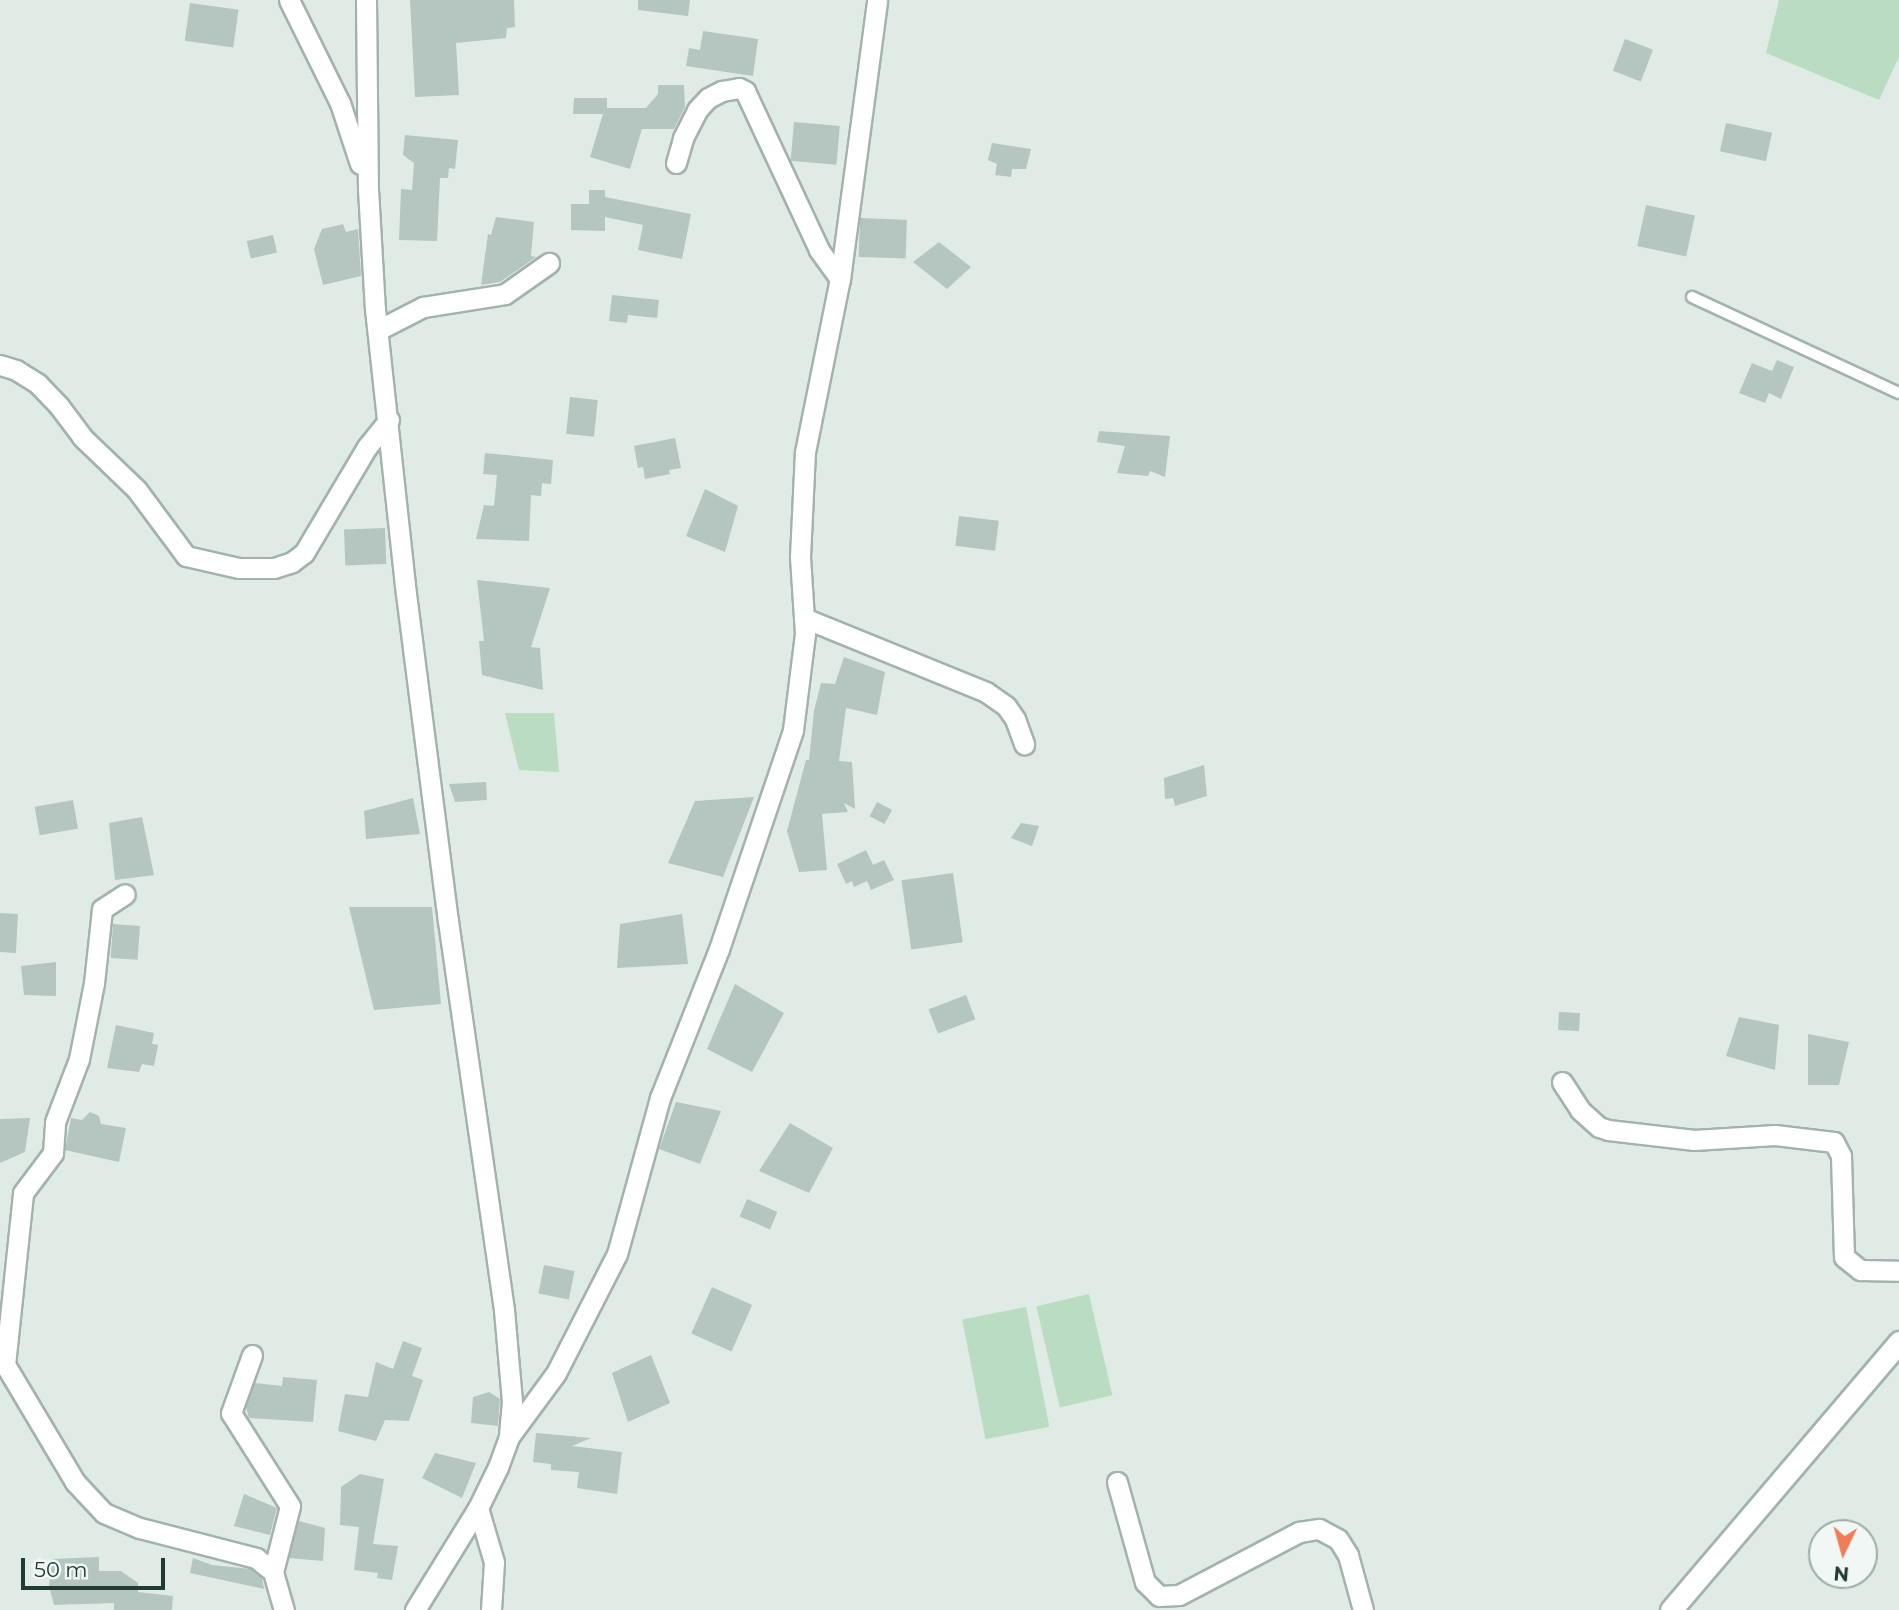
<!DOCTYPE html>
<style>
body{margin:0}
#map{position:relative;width:1899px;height:1610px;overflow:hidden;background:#e0ebe6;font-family:Montserrat,sans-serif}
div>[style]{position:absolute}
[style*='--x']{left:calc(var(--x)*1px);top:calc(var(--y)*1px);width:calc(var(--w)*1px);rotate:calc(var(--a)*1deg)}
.green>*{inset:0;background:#b9dcc2;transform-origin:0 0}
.building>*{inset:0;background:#b5c5bf;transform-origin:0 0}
.roads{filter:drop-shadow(2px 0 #a3b2ad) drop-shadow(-2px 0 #a3b2ad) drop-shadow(0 2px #a3b2ad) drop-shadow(0 -2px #a3b2ad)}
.lane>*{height:10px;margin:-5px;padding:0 5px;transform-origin:5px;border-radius:5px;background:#fff}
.street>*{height:19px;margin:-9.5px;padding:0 9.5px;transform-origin:9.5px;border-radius:9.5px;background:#fff}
.secondary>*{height:21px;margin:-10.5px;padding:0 10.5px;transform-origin:10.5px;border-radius:10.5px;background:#fff}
span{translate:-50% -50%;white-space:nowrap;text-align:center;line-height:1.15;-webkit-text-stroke:6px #f0f7f4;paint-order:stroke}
.north{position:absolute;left:1808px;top:1519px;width:70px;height:70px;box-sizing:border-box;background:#f0f7f4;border:2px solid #9daba7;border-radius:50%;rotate:185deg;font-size:19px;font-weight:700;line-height:28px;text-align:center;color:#213a33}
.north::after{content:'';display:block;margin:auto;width:24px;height:32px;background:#ef7d59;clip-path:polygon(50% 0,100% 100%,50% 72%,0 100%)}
.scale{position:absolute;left:21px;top:1558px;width:144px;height:32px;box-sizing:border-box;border:4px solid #213a33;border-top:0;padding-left:9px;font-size:21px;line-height:24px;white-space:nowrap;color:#213a33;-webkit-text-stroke:5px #f0f7f4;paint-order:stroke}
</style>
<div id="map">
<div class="green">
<i style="clip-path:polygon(1779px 0,1899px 0,1899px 57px,1879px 100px,1766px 53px)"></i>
<i style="clip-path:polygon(505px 713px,554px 713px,559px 772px,519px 770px)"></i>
<i style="left:1089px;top:1294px;width:104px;height:54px;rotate:77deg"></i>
<i style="left:1026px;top:1307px;width:122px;height:65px;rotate:79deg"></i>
</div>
<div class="building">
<i style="clip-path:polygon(410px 0,514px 0,515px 27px,507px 28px,506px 38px,456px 43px,459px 95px,415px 97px)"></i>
<i style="clip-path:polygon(638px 0,690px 0,688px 16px,638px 10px)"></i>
<i style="left:190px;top:3px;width:49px;height:38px;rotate:8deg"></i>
<i style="clip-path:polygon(703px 31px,758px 39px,753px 76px,686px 66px,689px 48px,700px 50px)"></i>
<i style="left:1625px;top:39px;width:30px;height:34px;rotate:21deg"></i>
<i style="clip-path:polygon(658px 85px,684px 85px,685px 107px,674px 129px,642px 129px,630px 169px,590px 157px,603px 114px,573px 114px,574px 98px,607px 98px,607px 108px,646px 108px,658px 94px)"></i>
<i style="left:794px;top:122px;width:46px;height:39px;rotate:5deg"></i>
<i style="left:1726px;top:123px;width:47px;height:29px;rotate:12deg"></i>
<i style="clip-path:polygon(405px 135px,458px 140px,455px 169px,449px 168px,448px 178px,440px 178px,437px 241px,399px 240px,401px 189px,412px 190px,414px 163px,403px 155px)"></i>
<i style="clip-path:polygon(992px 143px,1031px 149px,1026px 169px,1012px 169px,1011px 177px,995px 175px,997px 164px,988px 160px)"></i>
<i style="clip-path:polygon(589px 190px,605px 190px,605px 197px,691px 214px,682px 259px,638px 250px,643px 225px,605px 217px,605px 231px,571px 230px,571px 204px,589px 204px)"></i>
<i style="left:1646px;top:205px;width:50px;height:42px;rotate:12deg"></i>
<i style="clip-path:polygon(496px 217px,534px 222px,531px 256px,536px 257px,500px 282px,481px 285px,488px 234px,491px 235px)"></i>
<i style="left:860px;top:218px;width:47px;height:39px;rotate:2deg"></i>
<i style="clip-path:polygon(343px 224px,346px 232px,358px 229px,361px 276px,323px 285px,314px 249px,322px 229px)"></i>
<i style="left:273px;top:235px;width:18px;height:27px;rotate:77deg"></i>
<i style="clip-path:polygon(939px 242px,971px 267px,947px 289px,913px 262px)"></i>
<i style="clip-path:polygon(612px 295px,659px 300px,657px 318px,628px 315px,627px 323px,609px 321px)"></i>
<i style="clip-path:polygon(1777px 360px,1794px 367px,1781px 399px,1769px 393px,1765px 403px,1739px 393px,1752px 363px,1772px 371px)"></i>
<i style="left:570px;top:397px;width:28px;height:37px;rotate:6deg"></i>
<i style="clip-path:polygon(1099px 431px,1170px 436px,1165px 477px,1150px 471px,1148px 476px,1117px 473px,1125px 446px,1097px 442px)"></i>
<i style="clip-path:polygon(675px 438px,681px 468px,669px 470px,670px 474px,645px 479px,643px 467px,638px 468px,634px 446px)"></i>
<i style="clip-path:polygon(485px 453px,553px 460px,551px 484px,542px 483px,541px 496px,531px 495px,529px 541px,476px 539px,484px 505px,494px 506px,497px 475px,483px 474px)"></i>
<i style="clip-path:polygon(705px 489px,738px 506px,725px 552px,686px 536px)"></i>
<i style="left:959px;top:516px;width:40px;height:30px;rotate:7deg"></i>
<i style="left:385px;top:528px;width:36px;height:41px;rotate:88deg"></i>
<i style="clip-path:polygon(477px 580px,550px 588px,531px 647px,540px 648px,543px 690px,482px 675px,479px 641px,484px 641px)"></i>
<i style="clip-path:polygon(844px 657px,885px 672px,877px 715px,846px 708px,839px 761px,852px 762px,855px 809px,844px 803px,848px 812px,822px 814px,827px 870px,799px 872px,787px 831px,806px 760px,809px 760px,814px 711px,821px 683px,835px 684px)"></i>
<i style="clip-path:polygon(1204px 765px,1207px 796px,1175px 806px,1173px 798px,1165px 799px,1164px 778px)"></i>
<i style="clip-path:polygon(486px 782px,487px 800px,455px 802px,449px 784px)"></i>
<i style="clip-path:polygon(754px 797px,723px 877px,668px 863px,695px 801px)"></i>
<i style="clip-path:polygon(413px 798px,420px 834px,366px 839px,364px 811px)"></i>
<i style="left:73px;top:800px;width:29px;height:39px;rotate:80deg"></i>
<i style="left:877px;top:802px;width:17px;height:16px;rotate:28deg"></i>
<i style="clip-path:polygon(142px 817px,154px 875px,115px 880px,109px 823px)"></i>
<i style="clip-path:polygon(1021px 823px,1039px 826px,1032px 846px,1011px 838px)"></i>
<i style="clip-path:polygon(866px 850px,873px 865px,884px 860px,894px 880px,871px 890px,867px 881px,854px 887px,852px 881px,846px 884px,837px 864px)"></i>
<i style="left:953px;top:873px;width:70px;height:52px;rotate:82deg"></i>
<i style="clip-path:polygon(349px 907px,432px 907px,441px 1004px,374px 1010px)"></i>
<i style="left:0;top:913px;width:18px;height:39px;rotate:3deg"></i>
<i style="clip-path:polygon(682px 914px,688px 964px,617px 968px,620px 924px)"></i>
<i style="left:113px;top:924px;width:27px;height:34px;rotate:4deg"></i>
<i style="clip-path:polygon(56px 962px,56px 996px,24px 995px,21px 966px)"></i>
<i style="clip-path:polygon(735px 984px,784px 1013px,752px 1072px,707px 1049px)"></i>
<i style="left:966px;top:995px;width:26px;height:40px;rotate:69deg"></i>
<i style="left:1559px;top:1012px;width:21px;height:18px;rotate:3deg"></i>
<i style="clip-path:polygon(1739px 1017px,1779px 1025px,1775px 1070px,1726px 1056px)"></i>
<i style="clip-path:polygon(116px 1025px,154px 1033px,152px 1044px,158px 1045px,154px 1066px,142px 1064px,139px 1072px,107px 1068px)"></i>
<i style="clip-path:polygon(1808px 1034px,1849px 1042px,1839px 1085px,1808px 1085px)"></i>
<i style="clip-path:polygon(676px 1102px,721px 1111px,700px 1164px,659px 1149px)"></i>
<i style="clip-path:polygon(90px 1112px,99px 1116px,101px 1124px,126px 1128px,119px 1162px,65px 1150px,71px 1118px,82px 1120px)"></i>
<i style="clip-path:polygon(30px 1118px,25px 1152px,0 1163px,0 1119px)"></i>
<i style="clip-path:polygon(790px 1123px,833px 1148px,809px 1193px,759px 1171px)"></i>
<i style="left:747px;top:1199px;width:33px;height:19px;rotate:23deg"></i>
<i style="left:544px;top:1265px;width:31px;height:29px;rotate:11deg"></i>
<i style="left:712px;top:1287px;width:44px;height:51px;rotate:24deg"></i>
<i style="clip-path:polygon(403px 1341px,422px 1348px,412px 1376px,423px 1380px,409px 1421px,385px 1420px,376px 1441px,338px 1431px,345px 1394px,368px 1397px,376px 1362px,393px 1369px)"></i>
<i style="clip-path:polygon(651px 1355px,670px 1403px,628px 1422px,612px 1373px)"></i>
<i style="clip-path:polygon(283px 1377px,317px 1380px,313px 1422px,249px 1418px,246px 1407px,255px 1383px,282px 1386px)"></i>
<i style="clip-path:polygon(489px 1392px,500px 1399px,498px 1426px,471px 1423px,473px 1397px)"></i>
<i style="clip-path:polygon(536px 1433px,591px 1438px,572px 1446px,622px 1452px,617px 1494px,577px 1488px,579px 1472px,551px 1470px,551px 1464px,533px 1462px)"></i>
<i style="clip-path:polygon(435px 1453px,476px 1463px,462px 1498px,422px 1478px)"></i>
<i style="clip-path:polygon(360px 1474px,384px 1479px,373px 1544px,398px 1546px,392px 1580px,377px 1578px,378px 1573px,354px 1570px,359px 1527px,340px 1525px,341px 1487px)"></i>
<i style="clip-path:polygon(244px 1494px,277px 1508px,270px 1535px,234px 1526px)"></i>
<i style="clip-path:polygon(299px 1521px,325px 1528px,323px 1561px,289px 1558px)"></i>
<i style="clip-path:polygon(99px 1557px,99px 1571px,121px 1571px,138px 1583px,138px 1592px,173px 1596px,172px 1610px,114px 1610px,114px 1603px,54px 1605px,49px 1586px,52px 1559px)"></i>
<i style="clip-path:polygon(193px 1558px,212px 1565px,250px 1569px,262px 1579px,264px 1589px,190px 1573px)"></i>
</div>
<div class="roads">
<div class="lane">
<i style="--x:1692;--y:297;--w:228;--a:24.9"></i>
</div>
<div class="street">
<i style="--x:289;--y:0;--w:115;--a:63.7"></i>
<i style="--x:340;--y:103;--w:64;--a:71.8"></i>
<i style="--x:366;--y:0;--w:189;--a:89.4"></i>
<i style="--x:368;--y:189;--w:120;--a:86.7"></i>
<i style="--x:375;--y:309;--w:279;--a:83.8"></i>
<i style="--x:405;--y:586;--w:338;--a:82.7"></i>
<i style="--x:448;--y:921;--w:393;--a:81.8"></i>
<i style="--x:504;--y:1310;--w:91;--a:85"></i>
<i style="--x:512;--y:1401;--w:36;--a:95"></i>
<i style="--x:509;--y:1437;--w:32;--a:110"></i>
<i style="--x:498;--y:1467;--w:46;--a:116"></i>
<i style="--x:478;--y:1508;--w:120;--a:121.7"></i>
<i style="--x:676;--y:163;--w:26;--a:-74"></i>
<i style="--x:683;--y:138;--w:31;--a:-63"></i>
<i style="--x:697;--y:110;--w:16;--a:-47"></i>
<i style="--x:708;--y:98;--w:16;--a:-27"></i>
<i style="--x:722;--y:91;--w:17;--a:-10"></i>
<i style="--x:739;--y:88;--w:7;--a:27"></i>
<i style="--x:745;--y:91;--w:175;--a:65"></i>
<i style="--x:819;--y:250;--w:36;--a:54"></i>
<i style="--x:378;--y:330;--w:51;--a:-27.1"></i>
<i style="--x:423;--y:307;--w:83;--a:-9"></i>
<i style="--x:505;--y:294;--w:54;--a:-35.2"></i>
<i style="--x:0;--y:365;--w:17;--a:17"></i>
<i style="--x:16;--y:370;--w:26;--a:32"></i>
<i style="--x:38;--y:384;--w:30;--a:46"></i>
<i style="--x:59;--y:406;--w:39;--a:53"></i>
<i style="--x:82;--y:437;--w:76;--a:43.9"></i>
<i style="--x:137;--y:490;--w:82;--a:53.4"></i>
<i style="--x:186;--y:556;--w:54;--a:12.8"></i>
<i style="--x:239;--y:568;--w:35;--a:0"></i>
<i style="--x:274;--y:568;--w:19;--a:-18"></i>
<i style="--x:292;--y:562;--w:15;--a:-37"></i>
<i style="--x:304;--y:553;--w:123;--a:-59.3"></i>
<i style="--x:367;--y:447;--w:35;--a:-51"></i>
<i style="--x:804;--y:618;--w:196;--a:22.1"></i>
<i style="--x:986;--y:692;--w:24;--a:35"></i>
<i style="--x:1006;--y:706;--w:16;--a:55"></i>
<i style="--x:1015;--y:719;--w:27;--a:70"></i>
<i style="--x:1562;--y:1082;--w:33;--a:57"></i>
<i style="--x:1580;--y:1110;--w:25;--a:42"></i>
<i style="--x:1599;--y:1127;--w:9;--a:18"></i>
<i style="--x:1608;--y:1130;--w:87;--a:6.6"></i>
<i style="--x:1694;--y:1140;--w:81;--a:-3.5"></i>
<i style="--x:1775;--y:1135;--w:59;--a:6.8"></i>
<i style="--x:1834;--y:1142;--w:16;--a:63"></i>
<i style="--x:1841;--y:1156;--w:101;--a:88.3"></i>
<i style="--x:1844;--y:1257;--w:21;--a:39"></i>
<i style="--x:1860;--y:1270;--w:39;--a:1"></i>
<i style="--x:252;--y:1355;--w:62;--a:109.9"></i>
<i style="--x:231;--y:1413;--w:110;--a:57.6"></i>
<i style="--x:290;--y:1506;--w:68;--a:104.4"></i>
<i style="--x:0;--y:1356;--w:147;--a:59.2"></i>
<i style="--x:75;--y:1482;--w:42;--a:46.9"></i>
<i style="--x:104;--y:1513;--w:39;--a:23"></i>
<i style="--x:140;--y:1528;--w:120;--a:14.5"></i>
<i style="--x:256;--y:1558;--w:22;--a:39"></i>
<i style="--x:273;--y:1572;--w:40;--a:74"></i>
<i style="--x:5;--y:1365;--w:173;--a:-84"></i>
<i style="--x:23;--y:1193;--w:50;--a:-53.1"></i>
<i style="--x:53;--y:1153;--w:31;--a:-86"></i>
<i style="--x:55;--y:1122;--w:67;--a:-69.1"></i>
<i style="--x:79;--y:1059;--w:77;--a:-78.8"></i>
<i style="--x:94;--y:983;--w:74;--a:-83.8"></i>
<i style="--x:102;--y:909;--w:27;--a:-33"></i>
<i style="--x:509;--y:1437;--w:79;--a:-53.7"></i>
<i style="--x:556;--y:1373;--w:134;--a:-62.9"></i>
<i style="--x:617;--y:1254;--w:162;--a:-74.6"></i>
<i style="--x:660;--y:1098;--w:160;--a:-68.4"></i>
<i style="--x:719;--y:949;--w:231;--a:-71.3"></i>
<i style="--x:793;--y:730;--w:97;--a:-82.9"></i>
<i style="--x:805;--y:634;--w:77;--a:-93.7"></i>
<i style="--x:800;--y:557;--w:105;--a:-87.3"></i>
<i style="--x:805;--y:452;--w:177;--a:-78.6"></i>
<i style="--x:840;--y:279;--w:281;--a:-82.4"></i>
<i style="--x:1117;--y:1482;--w:104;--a:74.4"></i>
<i style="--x:1145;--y:1582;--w:20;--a:45"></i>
<i style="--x:1159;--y:1596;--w:20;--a:-3"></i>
<i style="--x:1179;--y:1595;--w:136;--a:-27.7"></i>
<i style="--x:1299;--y:1532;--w:20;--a:-9"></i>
<i style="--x:1319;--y:1529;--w:21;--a:28"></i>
<i style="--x:1338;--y:1539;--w:19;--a:58"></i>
<i style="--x:1348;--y:1555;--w:57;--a:74.7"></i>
<i style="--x:478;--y:1508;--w:56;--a:73.5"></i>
<i style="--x:494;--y:1562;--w:48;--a:93.6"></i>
</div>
<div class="secondary">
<i style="--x:1671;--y:1610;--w:352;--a:-49.6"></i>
</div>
</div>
<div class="north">N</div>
<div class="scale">50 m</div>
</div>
